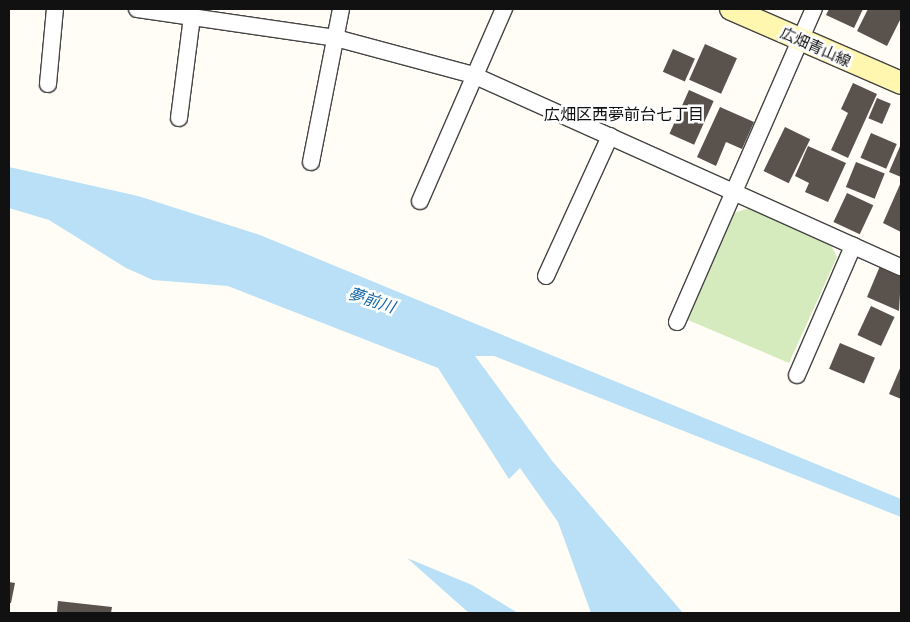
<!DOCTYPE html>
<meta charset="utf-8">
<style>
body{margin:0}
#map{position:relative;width:910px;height:622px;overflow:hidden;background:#fffdf5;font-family:Literata,"Noto Sans JP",serif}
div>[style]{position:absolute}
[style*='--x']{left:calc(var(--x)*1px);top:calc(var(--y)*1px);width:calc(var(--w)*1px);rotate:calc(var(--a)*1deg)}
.green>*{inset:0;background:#d5ebbd}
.water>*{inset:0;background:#b9e0f7}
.building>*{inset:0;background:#5a524d;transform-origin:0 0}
.roads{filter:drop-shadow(1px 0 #444) drop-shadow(-1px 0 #444) drop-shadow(0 1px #444) drop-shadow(0 -1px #444)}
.street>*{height:16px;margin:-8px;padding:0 8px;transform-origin:8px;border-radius:8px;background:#fff}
.secondary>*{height:22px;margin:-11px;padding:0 11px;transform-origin:11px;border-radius:11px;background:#fff6b0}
span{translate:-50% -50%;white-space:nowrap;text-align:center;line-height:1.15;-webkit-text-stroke:5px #fff;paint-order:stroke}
.street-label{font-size:15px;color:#111}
.neighbourhood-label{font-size:16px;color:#111}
.water-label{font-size:16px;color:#1768a6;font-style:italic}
.frame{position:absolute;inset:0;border:10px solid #111;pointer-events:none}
</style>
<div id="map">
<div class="green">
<i style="clip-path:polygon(749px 208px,831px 245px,837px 257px,789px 363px,688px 320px,734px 213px)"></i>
</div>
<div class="water">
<i style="clip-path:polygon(9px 167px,138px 196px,260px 235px,901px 499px,901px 517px,494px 356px,475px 356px,553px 462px,683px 613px,591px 613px,558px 522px,520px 468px,509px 479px,438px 368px,228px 286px,153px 280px,126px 268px,49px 220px,9px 208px)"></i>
<i style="clip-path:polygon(407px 558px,472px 585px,518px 613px,469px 613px)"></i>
</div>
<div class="building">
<i style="clip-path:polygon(829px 9px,863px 9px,854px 28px,826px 15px)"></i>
<i style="clip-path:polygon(868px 9px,901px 9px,901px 18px,887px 46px,857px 31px)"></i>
<i style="left:705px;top:44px;width:35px;height:39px;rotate:24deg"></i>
<i style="left:673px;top:49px;width:24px;height:25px;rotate:24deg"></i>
<i style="clip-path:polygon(853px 83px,877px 94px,848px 158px,831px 150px,848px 113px,841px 109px)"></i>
<i style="left:689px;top:90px;width:27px;height:48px;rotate:24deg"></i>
<i style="left:877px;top:98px;width:15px;height:22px;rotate:23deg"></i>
<i style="clip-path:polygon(720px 107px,754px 122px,742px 149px,726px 142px,716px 166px,697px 157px)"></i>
<i style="left:785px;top:127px;width:28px;height:49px;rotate:26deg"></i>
<i style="left:871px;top:133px;width:28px;height:27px;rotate:23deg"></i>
<i style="clip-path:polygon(901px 144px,901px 177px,889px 172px)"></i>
<i style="clip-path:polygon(808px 146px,846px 163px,828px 202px,805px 192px,809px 183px,795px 176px)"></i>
<i style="left:856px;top:162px;width:31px;height:27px;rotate:22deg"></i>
<i style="clip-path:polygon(901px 182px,901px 232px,883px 223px)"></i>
<i style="left:847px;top:193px;width:29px;height:32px;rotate:25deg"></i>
<i style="clip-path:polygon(880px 266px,901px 276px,899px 311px,867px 297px)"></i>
<i style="left:871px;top:306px;width:26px;height:32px;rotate:25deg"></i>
<i style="left:840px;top:343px;width:38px;height:28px;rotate:23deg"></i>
<i style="clip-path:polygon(901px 366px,901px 399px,889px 394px)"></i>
<i style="clip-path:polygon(9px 582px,15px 583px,11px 603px,9px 603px)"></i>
<i style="clip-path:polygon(58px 601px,112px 607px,111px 613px,57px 612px)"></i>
</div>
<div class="roads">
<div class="street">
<i style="--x:137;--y:9;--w:201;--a:8.3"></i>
<i style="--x:336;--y:38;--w:142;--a:15.1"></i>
<i style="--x:473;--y:75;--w:469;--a:24.2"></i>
<i style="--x:48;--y:84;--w:75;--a:-84.7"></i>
<i style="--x:179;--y:118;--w:103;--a:-82.7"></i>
<i style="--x:311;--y:162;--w:156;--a:-78.9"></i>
<i style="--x:420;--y:201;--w:210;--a:-66.4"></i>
<i style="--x:546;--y:276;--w:154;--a:-65.4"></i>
<i style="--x:677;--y:322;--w:342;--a:-66.4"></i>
<i style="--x:797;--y:375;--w:141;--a:-66.5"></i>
</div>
<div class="secondary">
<i style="--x:731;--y:9;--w:185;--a:23.5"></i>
</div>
</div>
<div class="street-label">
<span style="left:816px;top:46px;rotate:24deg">広畑青山線</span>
</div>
<div class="neighbourhood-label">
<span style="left:624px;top:113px">広畑区西夢前台七丁目</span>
</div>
<div class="water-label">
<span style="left:372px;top:299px;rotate:18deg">夢前川</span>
</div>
<div class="frame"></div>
</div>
